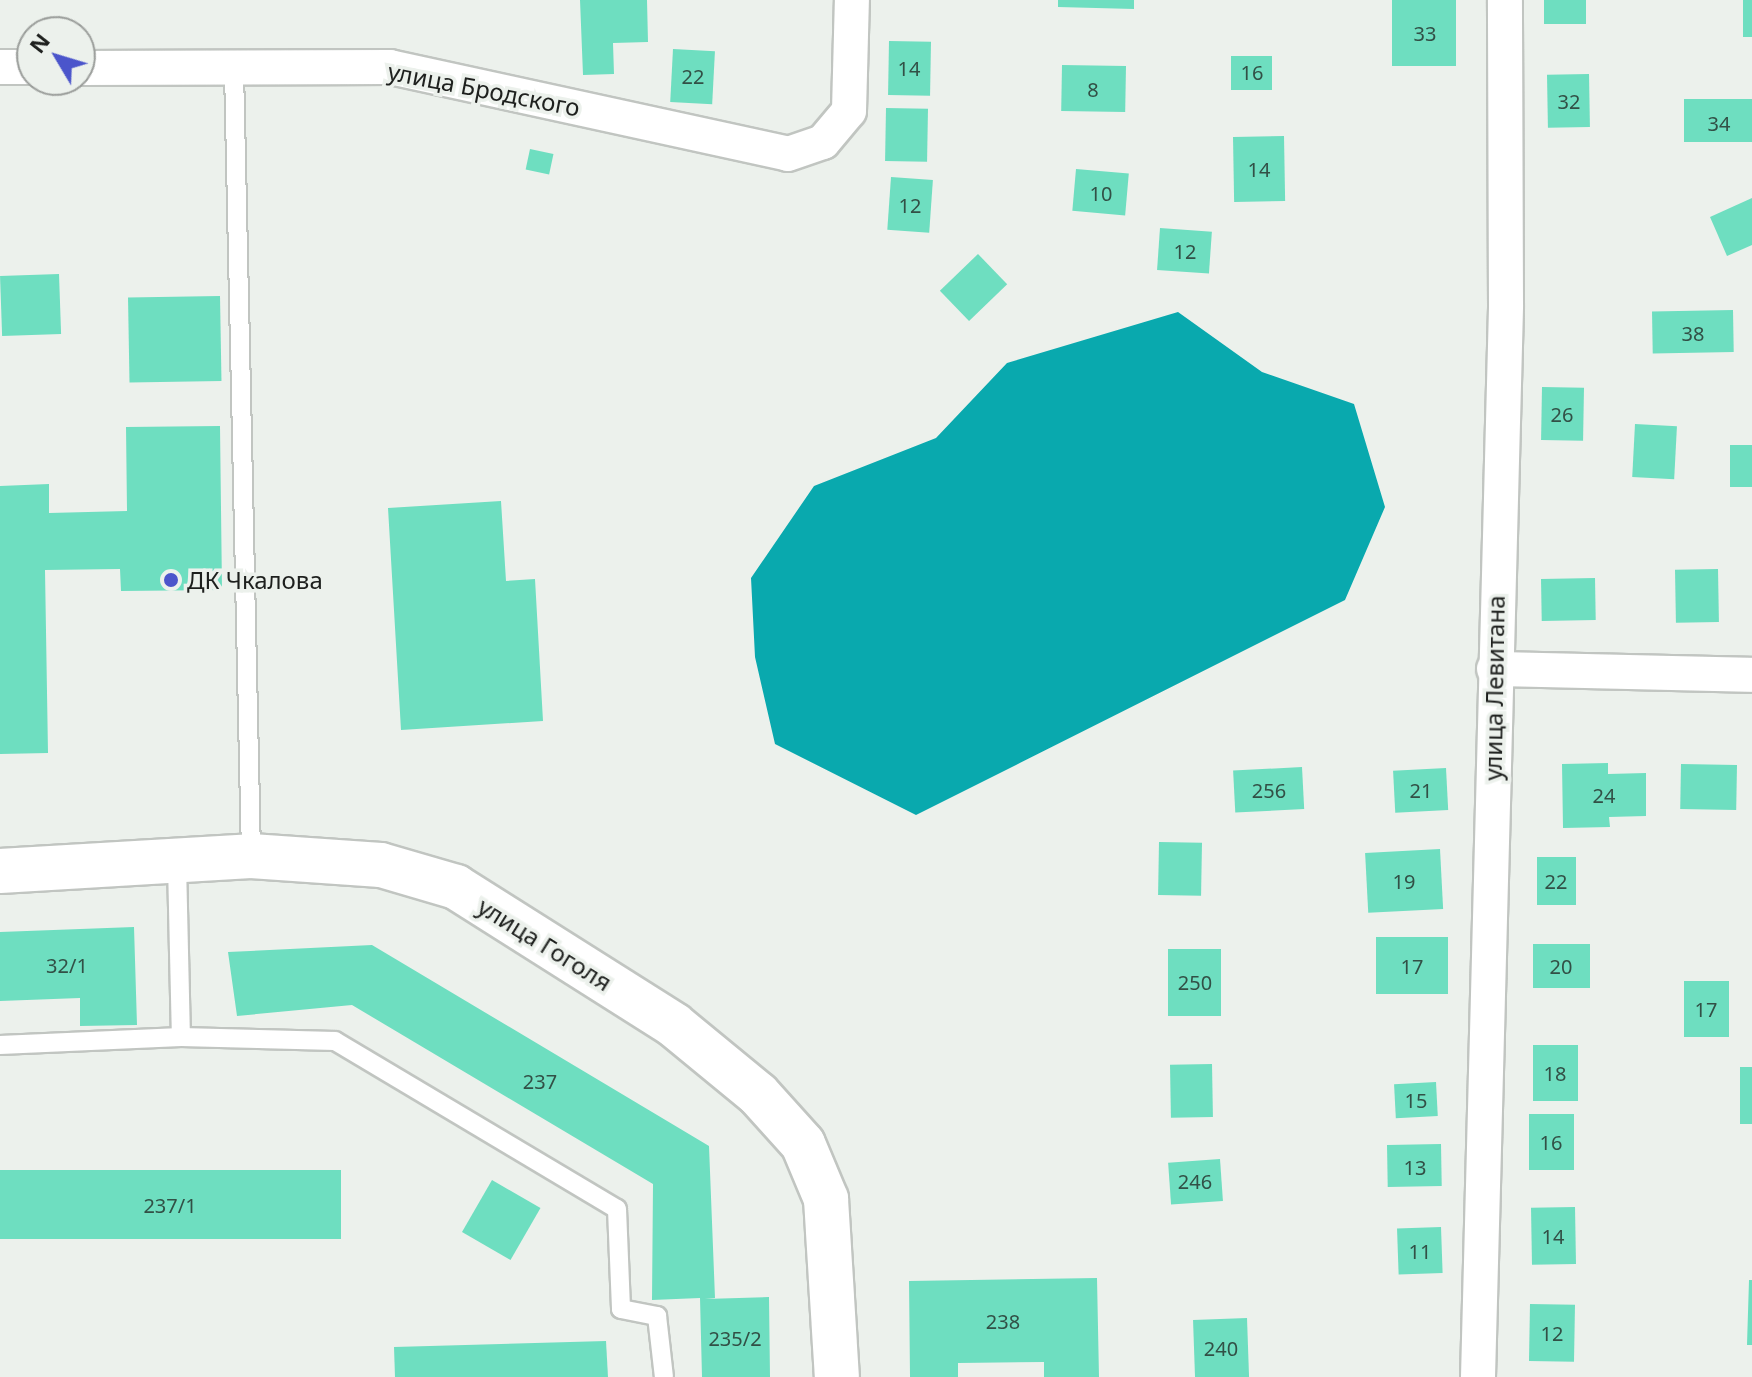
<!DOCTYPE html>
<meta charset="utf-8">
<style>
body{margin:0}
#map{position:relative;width:1752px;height:1377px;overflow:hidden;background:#ecf1ec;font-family:"Noto Sans",sans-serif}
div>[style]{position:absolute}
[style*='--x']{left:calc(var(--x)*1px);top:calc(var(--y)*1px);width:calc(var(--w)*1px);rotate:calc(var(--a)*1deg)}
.water>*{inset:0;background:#09a9ae}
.building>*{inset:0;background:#6edec0;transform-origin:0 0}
.roads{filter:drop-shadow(2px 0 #c1c5c1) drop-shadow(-2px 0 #c1c5c1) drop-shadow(0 2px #c1c5c1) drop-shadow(0 -2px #c1c5c1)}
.lane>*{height:18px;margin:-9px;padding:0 9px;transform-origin:9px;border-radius:9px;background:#fff}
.street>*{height:34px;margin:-17px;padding:0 17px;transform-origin:17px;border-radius:17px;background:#fff}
.secondary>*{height:44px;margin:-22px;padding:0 22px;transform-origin:22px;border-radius:22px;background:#fff}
.dots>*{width:22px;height:22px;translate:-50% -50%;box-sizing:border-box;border:4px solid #ecf1ec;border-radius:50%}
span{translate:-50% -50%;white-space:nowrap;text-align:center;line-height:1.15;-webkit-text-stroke:7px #ecf1ec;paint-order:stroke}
.number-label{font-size:20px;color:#325046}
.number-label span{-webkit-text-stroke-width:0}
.street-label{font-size:24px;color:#1e201e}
.poi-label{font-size:24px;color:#1e201e}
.left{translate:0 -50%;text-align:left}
.north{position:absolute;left:16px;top:16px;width:80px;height:80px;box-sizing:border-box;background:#ecf1ec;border:2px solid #9a9d9a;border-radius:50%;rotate:308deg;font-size:22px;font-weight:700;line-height:32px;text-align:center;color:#1e201e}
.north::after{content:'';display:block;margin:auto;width:28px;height:36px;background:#4b55cb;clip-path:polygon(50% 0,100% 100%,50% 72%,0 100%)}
</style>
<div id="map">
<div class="water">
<i style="clip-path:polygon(1178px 312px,1262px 372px,1354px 404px,1385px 507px,1345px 600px,916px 815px,775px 744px,755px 657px,751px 578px,814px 486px,936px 438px,1007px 363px)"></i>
</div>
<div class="building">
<i style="clip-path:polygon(580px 0,647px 0,648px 42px,613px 43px,614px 74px,583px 75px)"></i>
<i style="clip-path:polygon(1058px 0,1134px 0,1134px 9px,1058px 7px)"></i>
<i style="left:1392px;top:0;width:64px;height:66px"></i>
<i style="left:1544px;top:0;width:42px;height:24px"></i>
<i style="left:1743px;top:0;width:9px;height:37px"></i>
<i style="left:889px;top:41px;width:42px;height:54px;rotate:1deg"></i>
<i style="left:673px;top:49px;width:42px;height:53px;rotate:3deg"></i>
<i style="left:1231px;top:56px;width:41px;height:34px"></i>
<i style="left:1062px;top:65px;width:64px;height:46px;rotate:1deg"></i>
<i style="left:1589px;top:74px;width:53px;height:42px;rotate:89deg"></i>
<i style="left:1752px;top:99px;width:43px;height:68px;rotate:90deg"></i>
<i style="left:886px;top:108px;width:42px;height:53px;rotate:1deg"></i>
<i style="left:1284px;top:136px;width:65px;height:51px;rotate:89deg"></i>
<i style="left:530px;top:149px;width:24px;height:21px;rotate:12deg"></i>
<i style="left:1076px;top:169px;width:53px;height:42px;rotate:5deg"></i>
<i style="left:891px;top:177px;width:42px;height:53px;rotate:4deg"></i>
<i style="clip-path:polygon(1752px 198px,1752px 245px,1727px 256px,1710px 217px)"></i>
<i style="left:1160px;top:228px;width:52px;height:42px;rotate:4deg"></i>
<i style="left:978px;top:254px;width:42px;height:53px;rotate:46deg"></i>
<i style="left:59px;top:274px;width:60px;height:59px;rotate:88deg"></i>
<i style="left:220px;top:296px;width:85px;height:92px;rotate:89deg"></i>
<i style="left:1733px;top:310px;width:42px;height:81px;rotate:89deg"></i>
<i style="left:1542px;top:387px;width:42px;height:53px;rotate:1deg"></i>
<i style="left:1635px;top:424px;width:42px;height:53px;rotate:3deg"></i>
<i style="clip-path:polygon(220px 426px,222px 590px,121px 591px,120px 569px,45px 570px,48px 753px,0 754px,0 486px,49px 484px,49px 513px,127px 511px,126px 427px)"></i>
<i style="left:1730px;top:445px;width:22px;height:42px"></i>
<i style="clip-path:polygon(501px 501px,506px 581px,535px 579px,543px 721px,401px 730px,388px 508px)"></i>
<i style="left:1718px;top:569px;width:53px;height:43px;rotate:89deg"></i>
<i style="left:1595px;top:578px;width:42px;height:54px;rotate:89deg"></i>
<i style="clip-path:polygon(1608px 763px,1608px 774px,1646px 773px,1646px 816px,1609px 817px,1610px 827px,1563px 828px,1562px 764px)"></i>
<i style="left:1681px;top:764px;width:56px;height:45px;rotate:1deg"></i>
<i style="left:1302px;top:767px;width:42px;height:69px;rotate:87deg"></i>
<i style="left:1446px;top:768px;width:42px;height:53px;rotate:87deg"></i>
<i style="left:1159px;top:842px;width:43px;height:53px;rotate:1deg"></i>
<i style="left:1440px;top:849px;width:60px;height:75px;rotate:87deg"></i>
<i style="left:1537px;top:857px;width:39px;height:48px"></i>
<i style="clip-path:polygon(134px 927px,137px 1025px,80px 1026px,80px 998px,0 1001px,0 932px)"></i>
<i style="left:1448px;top:937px;width:57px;height:72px;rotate:90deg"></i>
<i style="left:1533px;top:944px;width:57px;height:44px"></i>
<i style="clip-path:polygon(372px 945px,709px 1146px,715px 1298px,705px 1299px,769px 1297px,770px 1377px,702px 1377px,700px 1298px,652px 1300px,653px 1184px,352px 1005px,237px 1016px,228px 952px)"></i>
<i style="left:1168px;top:949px;width:53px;height:67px"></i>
<i style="left:1684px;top:981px;width:45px;height:56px"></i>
<i style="left:1533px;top:1045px;width:45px;height:56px"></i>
<i style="left:1212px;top:1064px;width:53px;height:42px;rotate:89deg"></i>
<i style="left:1740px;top:1067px;width:12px;height:57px"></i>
<i style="left:1436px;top:1082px;width:34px;height:42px;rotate:87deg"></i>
<i style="left:1529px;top:1114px;width:45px;height:56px"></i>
<i style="left:1441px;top:1144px;width:42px;height:54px;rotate:89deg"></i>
<i style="left:1220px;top:1159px;width:42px;height:52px;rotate:86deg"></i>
<i style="left:341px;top:1170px;width:69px;height:341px;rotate:90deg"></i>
<i style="left:492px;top:1180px;width:56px;height:60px;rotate:30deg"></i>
<i style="left:1575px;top:1207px;width:57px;height:44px;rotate:89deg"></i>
<i style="left:1441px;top:1227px;width:46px;height:44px;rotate:88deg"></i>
<i style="clip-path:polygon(1097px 1278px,1099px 1377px,1044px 1377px,1044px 1362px,958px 1363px,958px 1377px,910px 1377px,909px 1281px)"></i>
<i style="clip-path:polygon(1749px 1280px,1752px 1280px,1752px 1345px,1747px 1345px)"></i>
<i style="left:1530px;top:1304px;width:45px;height:57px;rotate:1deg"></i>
<i style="left:1247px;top:1318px;width:59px;height:54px;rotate:88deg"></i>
<i style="clip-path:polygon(606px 1341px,608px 1377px,395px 1377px,394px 1347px)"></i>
</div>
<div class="roads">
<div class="lane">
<i style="--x:234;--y:69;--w:787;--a:88.76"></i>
<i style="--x:177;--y:864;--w:173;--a:88.7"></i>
<i style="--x:181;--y:1037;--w:154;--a:1.5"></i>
<i style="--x:335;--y:1041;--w:328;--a:30.8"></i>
<i style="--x:617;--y:1209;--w:100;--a:87.7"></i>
<i style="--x:621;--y:1309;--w:37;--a:11"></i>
<i style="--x:657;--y:1316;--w:61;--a:83.5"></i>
<i style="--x:0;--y:1045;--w:181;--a:-2.5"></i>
</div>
<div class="street">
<i style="--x:0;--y:67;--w:32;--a:0"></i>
<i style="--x:80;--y:68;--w:310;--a:-0.2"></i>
<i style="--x:390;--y:67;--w:407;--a:12.3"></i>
<i style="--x:788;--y:154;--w:37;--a:-19"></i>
<i style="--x:823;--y:142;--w:40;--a:-50"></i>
<i style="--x:849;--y:111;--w:111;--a:-88.5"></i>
<i style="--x:1494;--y:669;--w:258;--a:1.3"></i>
<i style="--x:1478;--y:1377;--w:1072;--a:-88.5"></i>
<i style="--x:1506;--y:305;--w:305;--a:-90.2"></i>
</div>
<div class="secondary">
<i style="--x:0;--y:871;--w:251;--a:-3.4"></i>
<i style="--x:251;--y:856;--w:130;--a:4"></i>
<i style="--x:381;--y:865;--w:78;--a:16.3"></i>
<i style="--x:456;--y:887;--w:258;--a:32.3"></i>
<i style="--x:674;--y:1025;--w:109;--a:39.4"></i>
<i style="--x:758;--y:1094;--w:67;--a:48"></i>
<i style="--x:803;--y:1144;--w:60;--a:67.3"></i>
<i style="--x:826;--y:1199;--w:178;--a:86.5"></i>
</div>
</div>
<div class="dots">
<i style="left:171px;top:580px;background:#4b55cb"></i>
</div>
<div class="number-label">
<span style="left:1425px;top:33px">33</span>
<span style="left:909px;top:68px">14</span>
<span style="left:1252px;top:72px">16</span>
<span style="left:693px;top:76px">22</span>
<span style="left:1093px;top:89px">8</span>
<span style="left:1569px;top:101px">32</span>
<span style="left:1719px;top:123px">34</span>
<span style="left:1259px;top:169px">14</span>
<span style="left:1101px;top:193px">10</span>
<span style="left:910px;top:205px">12</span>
<span style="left:1185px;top:251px">12</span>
<span style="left:1693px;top:333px">38</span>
<span style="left:1562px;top:414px">26</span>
<span style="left:1269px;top:790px">256</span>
<span style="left:1421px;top:790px">21</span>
<span style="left:1604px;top:795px">24</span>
<span style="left:1404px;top:881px">19</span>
<span style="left:1556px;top:881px">22</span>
<span style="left:67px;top:965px">32/1</span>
<span style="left:1412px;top:966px">17</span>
<span style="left:1561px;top:966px">20</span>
<span style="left:1195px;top:982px">250</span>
<span style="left:1706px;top:1009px">17</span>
<span style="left:1555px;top:1073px">18</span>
<span style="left:540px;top:1081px">237</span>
<span style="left:1416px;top:1100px">15</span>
<span style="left:1551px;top:1142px">16</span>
<span style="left:1415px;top:1167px">13</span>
<span style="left:1195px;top:1181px">246</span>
<span style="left:170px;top:1205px">237/1</span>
<span style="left:1553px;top:1236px">14</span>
<span style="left:1420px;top:1251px">11</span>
<span style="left:1003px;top:1321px">238</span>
<span style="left:1552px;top:1333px">12</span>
<span style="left:735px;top:1338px">235/2</span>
<span style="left:1221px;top:1348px">240</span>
</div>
<div class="street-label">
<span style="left:484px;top:89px;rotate:11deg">улица Бродского</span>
<span style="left:1494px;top:688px;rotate:-89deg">улица Левитана</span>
<span style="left:545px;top:944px;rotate:32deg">улица Гоголя</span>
</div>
<div class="poi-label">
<span class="left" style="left:187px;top:580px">ДК Чкалова</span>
</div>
<div class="north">N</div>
</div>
